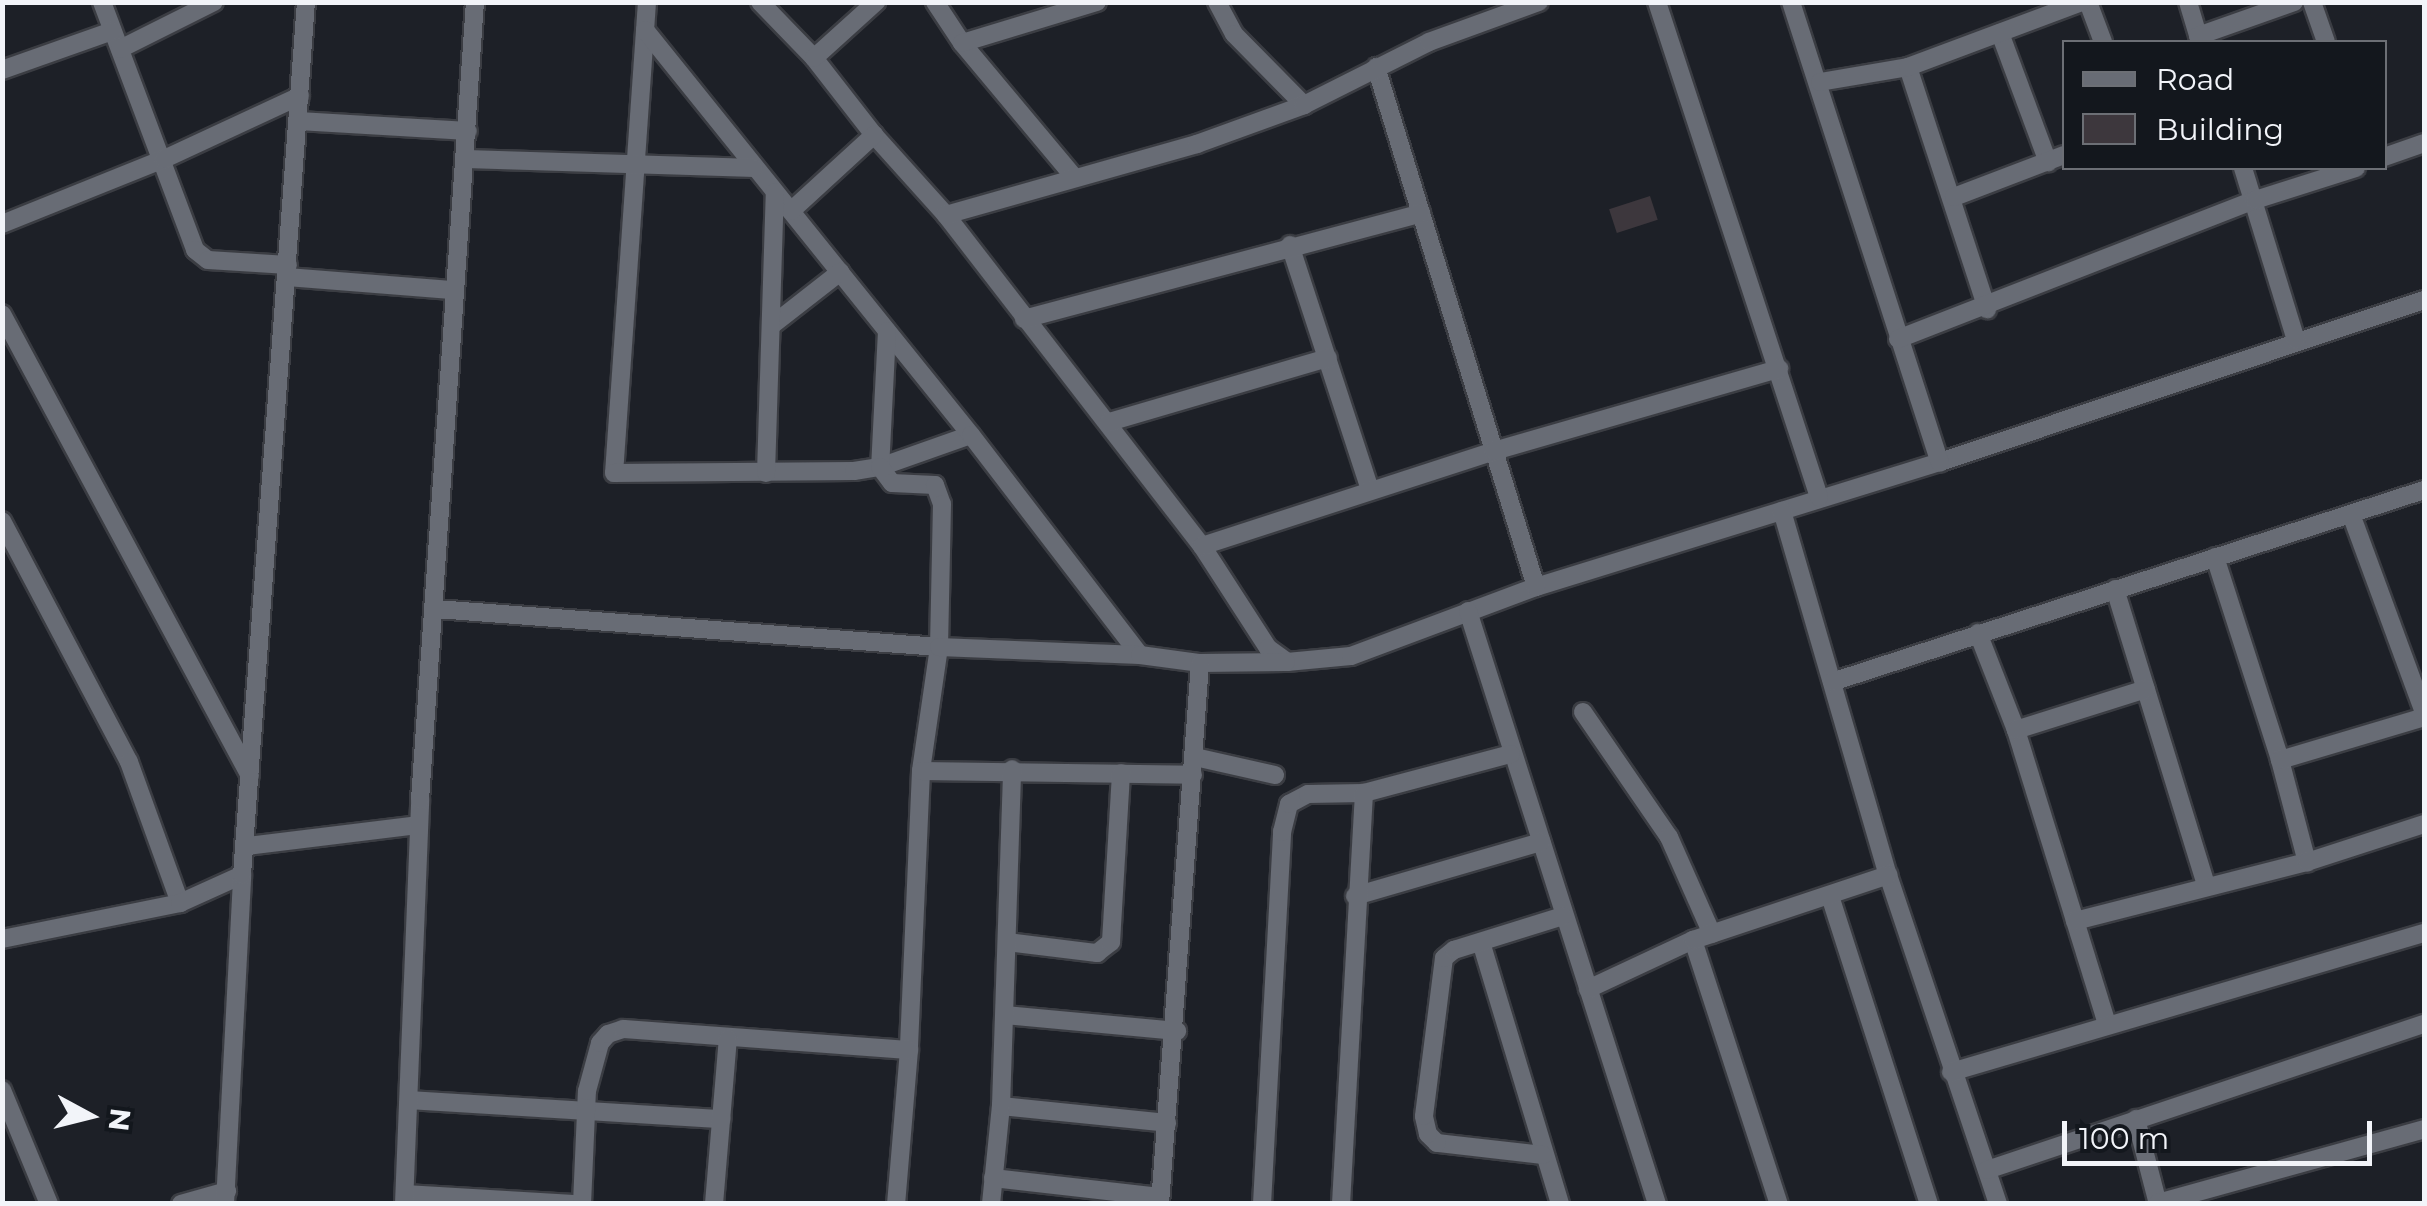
<!DOCTYPE html>
<style>
body{margin:0}
#map{position:relative;width:2427px;height:1206px;overflow:hidden;background:#1d2027;font-family:Montserrat,sans-serif}
div>[style]{position:absolute}
[style*='--x']{left:calc(var(--x)*1px);top:calc(var(--y)*1px);width:calc(var(--w)*1px);rotate:calc(var(--a)*1deg)}
.building>*{inset:0;background:#3d373d;transform-origin:0 0}
.roads{filter:drop-shadow(2px 0 #3b3d43) drop-shadow(-2px 0 #3b3d43) drop-shadow(0 2px #3b3d43) drop-shadow(0 -2px #3b3d43)}
.minor>*{height:18px;margin:-9px;padding:0 9px;transform-origin:9px;border-radius:9px;background:#686c75}
span{translate:-50% -50%;white-space:nowrap;text-align:center;line-height:1.15;-webkit-text-stroke:8px #13171d;paint-order:stroke}
.frame{position:absolute;inset:0;border:5px solid #f2f4f9;pointer-events:none}
.legend{position:absolute;left:2062px;top:40px;width:325px;height:130px;box-sizing:border-box;background:#13171d;border:2px solid #6c6f75;margin:0;padding:12px 18px;list-style:none;font-size:30px;color:#f2f4f9}
.legend li{display:flex;align-items:center;gap:20px;height:50px}
.legend b{width:50px;border:2px solid #6c6f75}
.north{position:absolute;left:40px;top:1066px;width:100px;height:100px;-webkit-text-stroke:8px #13171d;paint-order:stroke;rotate:97deg;font-size:28px;font-weight:700;line-height:40px;text-align:center;color:#f2f4f9}
.north::after{content:'';display:block;margin:auto;width:35px;height:45px;background:#f2f4f9;clip-path:polygon(50% 0,100% 100%,50% 72%,0 100%)}
.scale{position:absolute;left:2062px;top:1121px;width:310px;height:45px;box-sizing:border-box;border:5px solid #f2f4f9;border-top:0;padding-left:12px;font-size:30px;line-height:35px;white-space:nowrap;color:#f2f4f9;-webkit-text-stroke:8px #13171d;paint-order:stroke}
</style>
<div id="map">
<div class="building">
<i style="left:1650px;top:196px;width:25px;height:43px;rotate:72deg"></i>
</div>
<div class="roads">
<div class="minor">
<i style="--x:102;--y:2;--w:265;--a:69.4"></i>
<i style="--x:195;--y:250;--w:16;--a:38"></i>
<i style="--x:208;--y:260;--w:80;--a:3.6"></i>
<i style="--x:647;--y:2;--w:472;--a:94"></i>
<i style="--x:614;--y:473;--w:240;--a:-0.5"></i>
<i style="--x:854;--y:471;--w:26;--a:-9"></i>
<i style="--x:880;--y:467;--w:96;--a:-19.4"></i>
<i style="--x:760;--y:2;--w:78;--a:46"></i>
<i style="--x:814;--y:58;--w:98;--a:52.1"></i>
<i style="--x:874;--y:135;--w:108;--a:48"></i>
<i style="--x:946;--y:215;--w:418;--a:52.3"></i>
<i style="--x:1202;--y:546;--w:121;--a:57.1"></i>
<i style="--x:1268;--y:648;--w:24;--a:36"></i>
<i style="--x:1287;--y:662;--w:64;--a:-5.4"></i>
<i style="--x:1351;--y:656;--w:197;--a:-20.5"></i>
<i style="--x:1536;--y:587;--w:423;--a:-17.2"></i>
<i style="--x:1940;--y:462;--w:510;--a:-18.51"></i>
<i style="--x:935;--y:2;--w:49;--a:56.6"></i>
<i style="--x:962;--y:43;--w:175;--a:50.1"></i>
<i style="--x:1217;--y:2;--w:36;--a:62"></i>
<i style="--x:1234;--y:34;--w:100;--a:45.4"></i>
<i style="--x:1657;--y:2;--w:521;--a:71.88"></i>
<i style="--x:1791;--y:2;--w:484;--a:72.1"></i>
<i style="--x:2088;--y:2;--w:43;--a:69.4"></i>
<i style="--x:2188;--y:2;--w:42;--a:73.3"></i>
<i style="--x:2312;--y:2;--w:42;--a:70.7"></i>
<i style="--x:645;--y:30;--w:520;--a:51.17"></i>
<i style="--x:971;--y:435;--w:277;--a:52.5"></i>
<i style="--x:2000;--y:33;--w:138;--a:69.6"></i>
<i style="--x:2198;--y:36;--w:102;--a:-19.5"></i>
<i style="--x:962;--y:43;--w:141;--a:-16.9"></i>
<i style="--x:120;--y:49;--w:105;--a:-26.6"></i>
<i style="--x:814;--y:58;--w:84;--a:-42.1"></i>
<i style="--x:1376;--y:67;--w:544;--a:72.9"></i>
<i style="--x:1908;--y:67;--w:255;--a:71.9"></i>
<i style="--x:2;--y:70;--w:117;--a:-19.5"></i>
<i style="--x:1820;--y:82;--w:89;--a:-9.7"></i>
<i style="--x:1908;--y:67;--w:186;--a:-20.5"></i>
<i style="--x:299;--y:121;--w:169;--a:3.4"></i>
<i style="--x:2384;--y:157;--w:42;--a:-19.3"></i>
<i style="--x:467;--y:159;--w:287;--a:1.8"></i>
<i style="--x:2243;--y:168;--w:180;--a:72.9"></i>
<i style="--x:1954;--y:197;--w:118;--a:-20.9"></i>
<i style="--x:791;--y:211;--w:113;--a:-42.5"></i>
<i style="--x:946;--y:215;--w:261;--a:-15.8"></i>
<i style="--x:1197;--y:144;--w:114;--a:-20"></i>
<i style="--x:1304;--y:105;--w:140;--a:-26.7"></i>
<i style="--x:1429;--y:42;--w:117;--a:-20"></i>
<i style="--x:2;--y:224;--w:175;--a:-21.9"></i>
<i style="--x:164;--y:159;--w:150;--a:-24.9"></i>
<i style="--x:1290;--y:245;--w:258;--a:71.9"></i>
<i style="--x:287;--y:277;--w:168;--a:4.5"></i>
<i style="--x:2;--y:314;--w:524;--a:61.77"></i>
<i style="--x:1024;--y:319;--w:411;--a:-14.9"></i>
<i style="--x:771;--y:326;--w:88;--a:-38"></i>
<i style="--x:887;--y:331;--w:136;--a:92.9"></i>
<i style="--x:880;--y:467;--w:20;--a:53"></i>
<i style="--x:892;--y:483;--w:43;--a:2.7"></i>
<i style="--x:935;--y:485;--w:20;--a:70"></i>
<i style="--x:942;--y:504;--w:143;--a:91.2"></i>
<i style="--x:939;--y:647;--w:125;--a:98.3"></i>
<i style="--x:921;--y:771;--w:279;--a:92.5"></i>
<i style="--x:909;--y:1050;--w:155;--a:94.8"></i>
<i style="--x:1898;--y:339;--w:383;--a:-21.3"></i>
<i style="--x:2255;--y:200;--w:106;--a:-17.6"></i>
<i style="--x:1109;--y:422;--w:228;--a:-16.3"></i>
<i style="--x:766;--y:473;--w:281;--a:-88.2"></i>
<i style="--x:1782;--y:511;--w:379;--a:73.8"></i>
<i style="--x:1888;--y:875;--w:347;--a:71.5"></i>
<i style="--x:2351;--y:514;--w:211;--a:69.8"></i>
<i style="--x:2;--y:521;--w:272;--a:62.2"></i>
<i style="--x:129;--y:762;--w:150;--a:70.1"></i>
<i style="--x:1202;--y:546;--w:307;--a:-18"></i>
<i style="--x:1494;--y:451;--w:297;--a:-16.1"></i>
<i style="--x:2215;--y:557;--w:213;--a:72.2"></i>
<i style="--x:2280;--y:760;--w:106;--a:75.2"></i>
<i style="--x:2115;--y:589;--w:310;--a:72.9"></i>
<i style="--x:436;--y:609;--w:504;--a:4.32"></i>
<i style="--x:939;--y:647;--w:201;--a:2.3"></i>
<i style="--x:1140;--y:655;--w:61;--a:7.6"></i>
<i style="--x:1200;--y:663;--w:86;--a:-0.7"></i>
<i style="--x:1468;--y:611;--w:622;--a:72.32"></i>
<i style="--x:1978;--y:633;--w:104;--a:68.6"></i>
<i style="--x:2016;--y:730;--w:308;--a:72.8"></i>
<i style="--x:1832;--y:682;--w:622;--a:-17.97"></i>
<i style="--x:1583;--y:712;--w:152;--a:55.5"></i>
<i style="--x:1669;--y:837;--w:106;--a:66.1"></i>
<i style="--x:2016;--y:730;--w:136;--a:-17.5"></i>
<i style="--x:1195;--y:757;--w:82;--a:12.7"></i>
<i style="--x:2280;--y:760;--w:150;--a:-16.6"></i>
<i style="--x:921;--y:771;--w:272;--a:0.8"></i>
<i style="--x:247;--y:846;--w:173;--a:-7"></i>
<i style="--x:1355;--y:896;--w:194;--a:-16.2"></i>
<i style="--x:1830;--y:896;--w:324;--a:72.2"></i>
<i style="--x:2075;--y:921;--w:239;--a:-14.3"></i>
<i style="--x:2307;--y:862;--w:123;--a:-18"></i>
<i style="--x:2;--y:939;--w:182;--a:-11.4"></i>
<i style="--x:180;--y:903;--w:68;--a:-24.3"></i>
<i style="--x:1693;--y:940;--w:278;--a:72"></i>
<i style="--x:1007;--y:942;--w:91;--a:7"></i>
<i style="--x:1097;--y:953;--w:18;--a:-38"></i>
<i style="--x:1111;--y:942;--w:169;--a:-86.6"></i>
<i style="--x:1481;--y:942;--w:274;--a:73.2"></i>
<i style="--x:1588;--y:989;--w:116;--a:-25"></i>
<i style="--x:1693;--y:940;--w:206;--a:-18.4"></i>
<i style="--x:1005;--y:1015;--w:173;--a:5.3"></i>
<i style="--x:1951;--y:1072;--w:493;--a:-16.4"></i>
<i style="--x:2;--y:1090;--w:123;--a:67.6"></i>
<i style="--x:409;--y:1100;--w:313;--a:3.5"></i>
<i style="--x:1001;--y:1106;--w:167;--a:5.8"></i>
<i style="--x:2136;--y:1119;--w:88;--a:75.5"></i>
<i style="--x:1543;--y:1155;--w:107;--a:-173.5"></i>
<i style="--x:1437;--y:1143;--w:13;--a:-135"></i>
<i style="--x:1428;--y:1134;--w:18;--a:-103"></i>
<i style="--x:1424;--y:1116;--w:159;--a:-82.8"></i>
<i style="--x:1444;--y:958;--w:13;--a:-39"></i>
<i style="--x:1454;--y:950;--w:114;--a:-17.3"></i>
<i style="--x:1987;--y:1170;--w:461;--a:-18.5"></i>
<i style="--x:993;--y:1178;--w:168;--a:6.5"></i>
<i style="--x:405;--y:1194;--w:169;--a:3.4"></i>
<i style="--x:2158;--y:1203;--w:276;--a:-15.5"></i>
<i style="--x:181;--y:1204;--w:48;--a:-15.8"></i>
<i style="--x:225;--y:1204;--w:329;--a:-87"></i>
<i style="--x:242;--y:875;--w:875;--a:-85.81"></i>
<i style="--x:404;--y:1204;--w:404;--a:-87.7"></i>
<i style="--x:420;--y:800;--w:800;--a:-86.06"></i>
<i style="--x:582;--y:1204;--w:113;--a:-87.5"></i>
<i style="--x:587;--y:1091;--w:50;--a:-74.8"></i>
<i style="--x:600;--y:1043;--w:12;--a:-48"></i>
<i style="--x:608;--y:1034;--w:16;--a:-18"></i>
<i style="--x:623;--y:1029;--w:287;--a:4.2"></i>
<i style="--x:714;--y:1204;--w:166;--a:-85.2"></i>
<i style="--x:991;--y:1204;--w:99;--a:-84.2"></i>
<i style="--x:1001;--y:1106;--w:337;--a:-88.1"></i>
<i style="--x:1160;--y:1204;--w:542;--a:-85.77"></i>
<i style="--x:1262;--y:1204;--w:373;--a:-86.9"></i>
<i style="--x:1282;--y:832;--w:29;--a:-76"></i>
<i style="--x:1289;--y:804;--w:21;--a:-28"></i>
<i style="--x:1308;--y:794;--w:56;--a:-1"></i>
<i style="--x:1364;--y:793;--w:152;--a:-14.9"></i>
<i style="--x:1341;--y:1204;--w:412;--a:-86.8"></i>
</div>
</div>
<div class="frame"></div>
<ul class="legend">
<li><b style="height:12px;background:#686c75"></b>Road</li>
<li><b style="height:28px;background:#3d373d"></b>Building</li>
</ul>
<div class="north">N</div>
<div class="scale">100 m</div>
</div>
